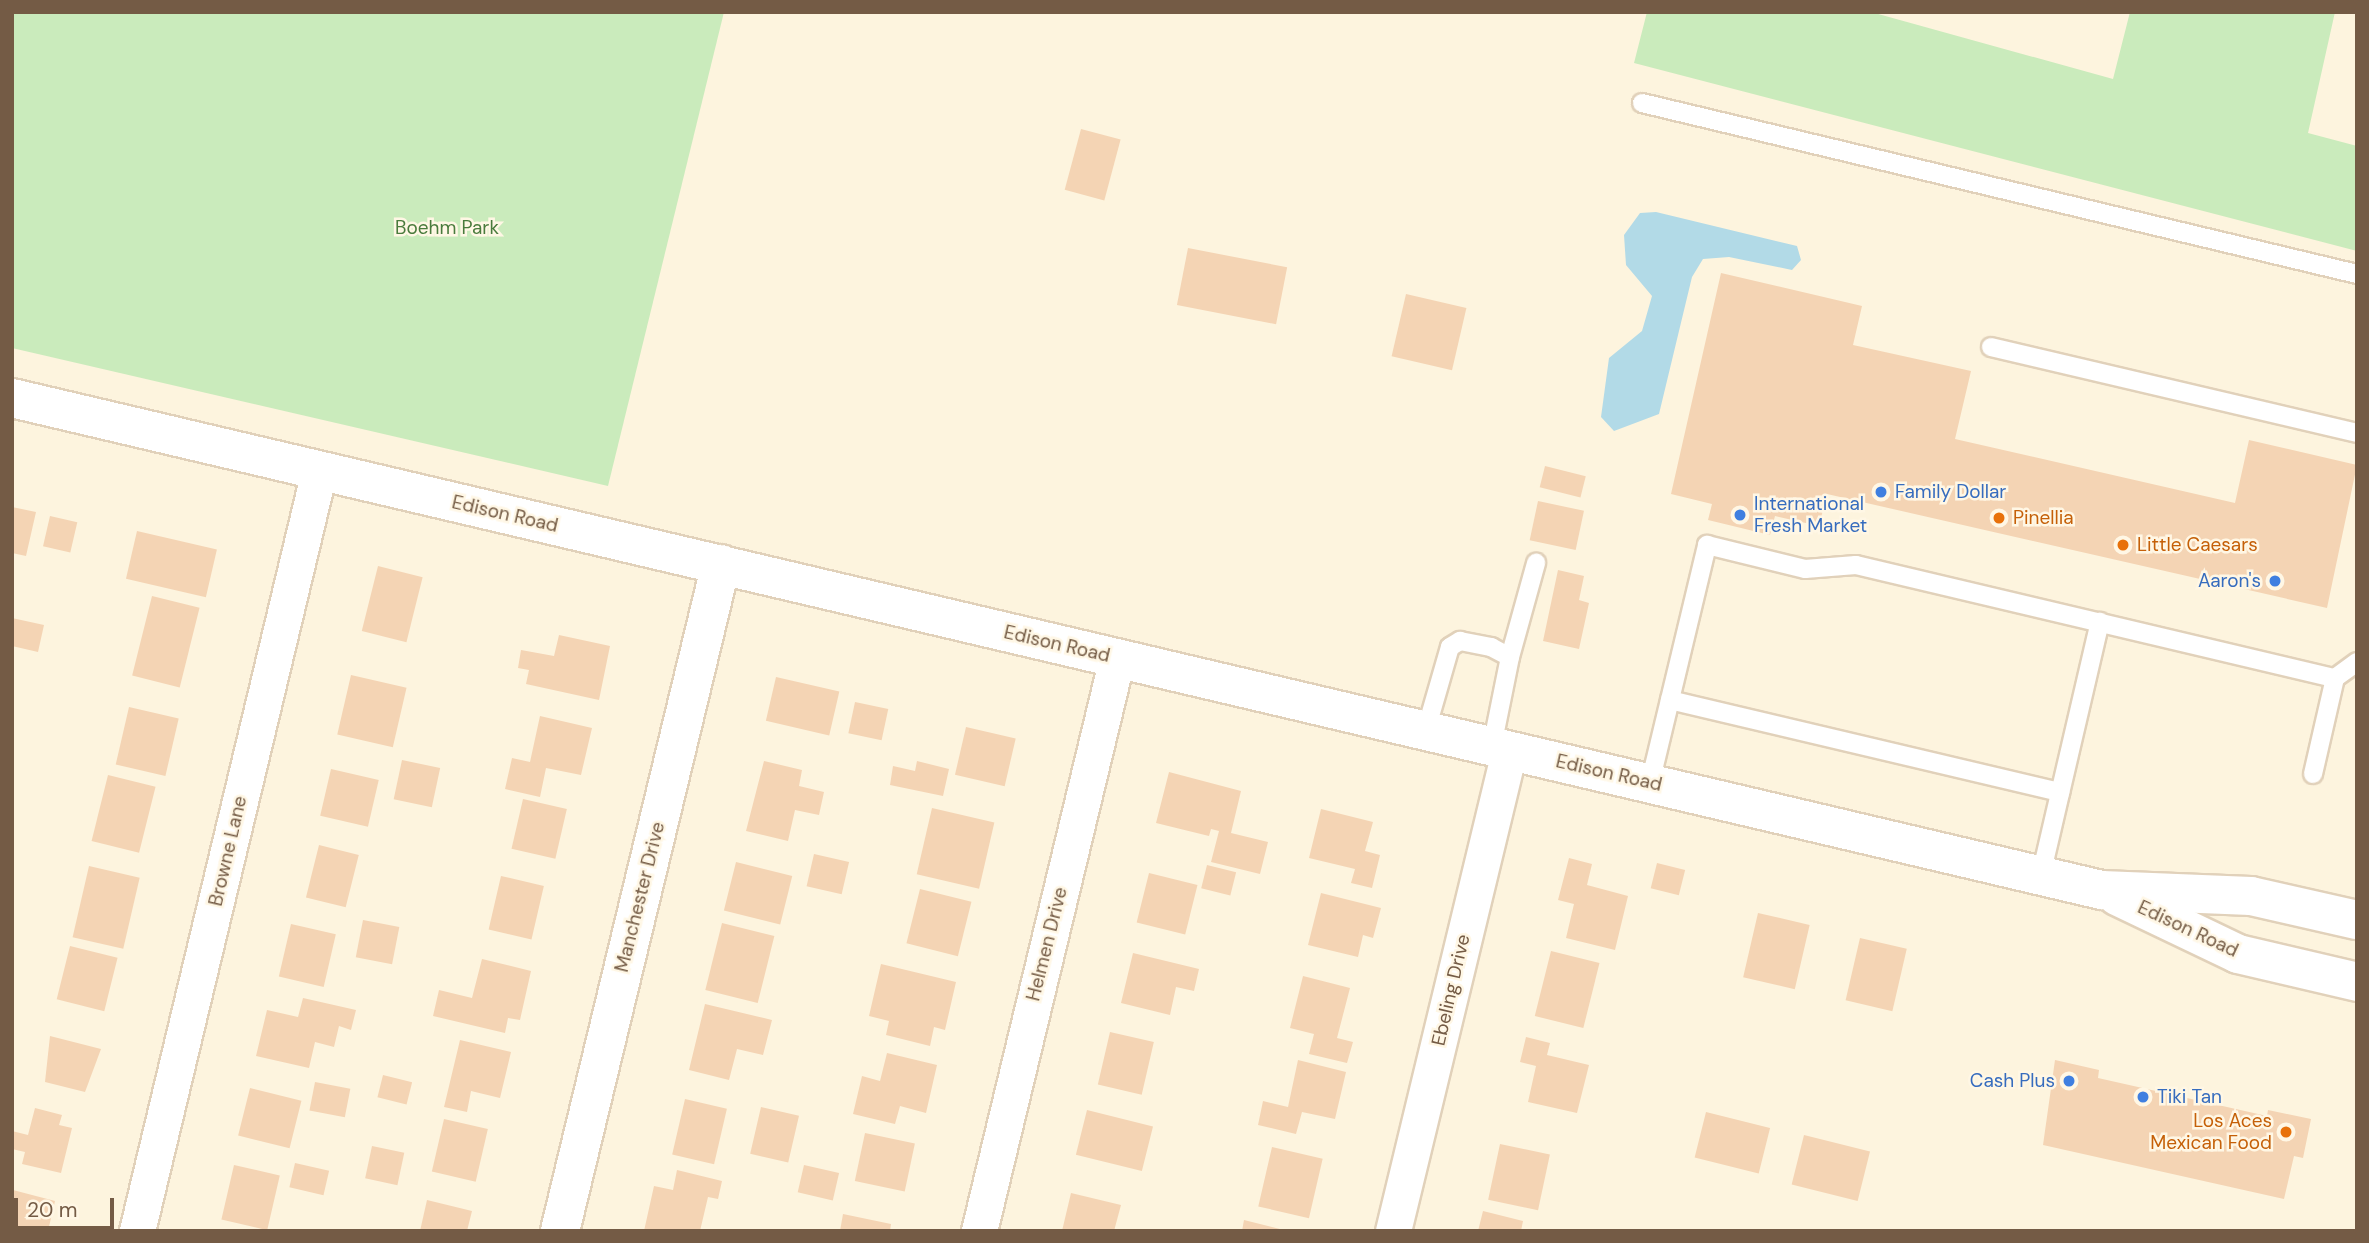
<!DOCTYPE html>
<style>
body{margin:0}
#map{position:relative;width:2369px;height:1243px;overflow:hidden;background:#fdf4de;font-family:"DM Sans",sans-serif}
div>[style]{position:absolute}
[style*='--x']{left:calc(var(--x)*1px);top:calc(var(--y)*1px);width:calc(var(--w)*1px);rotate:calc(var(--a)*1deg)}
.green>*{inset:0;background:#caebbc}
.water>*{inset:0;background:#b2dae7}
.building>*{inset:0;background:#f4d4b4;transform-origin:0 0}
.roads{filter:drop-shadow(2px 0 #e1d1ba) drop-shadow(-2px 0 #e1d1ba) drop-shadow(0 2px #e1d1ba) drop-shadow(0 -2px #e1d1ba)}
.service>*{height:18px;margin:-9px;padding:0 9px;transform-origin:9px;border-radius:9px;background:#fff}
.minor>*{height:35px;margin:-17.5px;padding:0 17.5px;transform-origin:17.5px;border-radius:17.5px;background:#fff}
.tertiary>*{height:38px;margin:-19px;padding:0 19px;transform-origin:19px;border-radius:19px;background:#fff}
.secondary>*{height:38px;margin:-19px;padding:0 19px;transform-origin:19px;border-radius:19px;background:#fff}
.dots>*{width:19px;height:19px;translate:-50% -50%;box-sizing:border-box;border:4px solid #fff7e5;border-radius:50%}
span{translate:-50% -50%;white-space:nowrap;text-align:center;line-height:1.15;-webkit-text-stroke:5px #fff7e5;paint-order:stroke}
.park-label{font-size:19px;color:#497b3c}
.shop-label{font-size:19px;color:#366cbe}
.left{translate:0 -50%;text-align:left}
.right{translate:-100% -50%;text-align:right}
.street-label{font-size:19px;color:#745b45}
.food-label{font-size:19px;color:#c56008}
.frame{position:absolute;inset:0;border:14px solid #745b45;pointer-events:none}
.scale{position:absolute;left:14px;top:1198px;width:100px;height:32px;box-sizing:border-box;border:4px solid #745b45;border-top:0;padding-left:9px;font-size:21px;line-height:24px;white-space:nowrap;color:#745b45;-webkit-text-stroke:5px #fff7e5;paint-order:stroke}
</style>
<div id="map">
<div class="green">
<i style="clip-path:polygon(12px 12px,724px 12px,608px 486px,12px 348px)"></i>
<i style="clip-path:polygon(1647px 12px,1871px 12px,2113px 79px,2130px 12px,2335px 12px,2308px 133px,2357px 146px,2357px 251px,1634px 63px)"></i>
</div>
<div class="water">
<i style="clip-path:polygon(1656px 212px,1797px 246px,1801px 260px,1792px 270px,1729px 257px,1703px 259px,1692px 277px,1659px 414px,1614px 431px,1601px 417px,1609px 358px,1642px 331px,1652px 296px,1626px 265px,1624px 235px,1640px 213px)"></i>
</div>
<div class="building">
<i style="left:1081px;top:129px;width:41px;height:63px;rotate:15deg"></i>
<i style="left:1188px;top:248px;width:101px;height:58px;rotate:11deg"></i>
<i style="clip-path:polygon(1721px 273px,1862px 306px,1853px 345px,1971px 371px,1955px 439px,2235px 503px,2249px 440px,2357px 465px,2327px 608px,1827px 494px,1819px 526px,1775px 516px,1770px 535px,1708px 520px,1712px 504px,1671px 494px)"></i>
<i style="left:1406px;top:294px;width:62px;height:64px;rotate:13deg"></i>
<i style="left:1545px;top:466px;width:42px;height:22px;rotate:14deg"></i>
<i style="left:1538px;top:501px;width:47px;height:40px;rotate:12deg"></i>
<i style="clip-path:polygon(12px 507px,36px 512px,26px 556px,12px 553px)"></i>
<i style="left:50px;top:516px;width:28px;height:31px;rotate:13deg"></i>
<i style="left:137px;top:531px;width:82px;height:49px;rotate:13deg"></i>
<i style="left:378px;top:566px;width:46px;height:67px;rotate:14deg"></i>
<i style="clip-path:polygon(1558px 570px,1584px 576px,1579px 600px,1589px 603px,1579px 649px,1543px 641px)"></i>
<i style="left:152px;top:596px;width:49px;height:82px;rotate:14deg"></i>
<i style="clip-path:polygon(12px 618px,44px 625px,38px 652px,12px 646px)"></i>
<i style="clip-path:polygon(559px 635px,610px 646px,599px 700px,526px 684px,529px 670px,518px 668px,521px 650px,554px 656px)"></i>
<i style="left:351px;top:675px;width:57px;height:61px;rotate:13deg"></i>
<i style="left:776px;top:677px;width:65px;height:45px;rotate:13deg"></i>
<i style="left:855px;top:702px;width:34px;height:32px;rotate:12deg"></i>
<i style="left:129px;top:707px;width:51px;height:59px;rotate:13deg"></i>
<i style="clip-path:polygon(540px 716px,592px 728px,581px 775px,546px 768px,540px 797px,505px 789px,512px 758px,530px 762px)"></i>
<i style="left:966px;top:727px;width:51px;height:49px;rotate:13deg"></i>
<i style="left:402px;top:760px;width:39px;height:40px;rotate:12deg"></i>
<i style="clip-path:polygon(764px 761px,802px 770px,799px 786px,824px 792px,819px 815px,795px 810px,788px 841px,746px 831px)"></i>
<i style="clip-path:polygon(917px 761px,949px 769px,943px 796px,890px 785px,893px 766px,915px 771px)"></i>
<i style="left:331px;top:769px;width:49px;height:48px;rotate:13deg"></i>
<i style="clip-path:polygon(1169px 772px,1241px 791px,1231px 833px,1268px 842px,1260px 874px,1211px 862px,1219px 831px,1211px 829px,1209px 836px,1156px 823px)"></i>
<i style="left:108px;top:775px;width:49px;height:68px;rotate:14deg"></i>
<i style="left:523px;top:799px;width:45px;height:51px;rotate:13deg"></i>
<i style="left:932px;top:808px;width:64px;height:68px;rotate:13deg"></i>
<i style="clip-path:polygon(1321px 809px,1373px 822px,1365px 851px,1380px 855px,1372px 888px,1351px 883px,1355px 869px,1309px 858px)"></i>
<i style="left:319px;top:845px;width:41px;height:54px;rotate:14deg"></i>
<i style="left:814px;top:854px;width:36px;height:33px;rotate:13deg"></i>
<i style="clip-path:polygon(1569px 858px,1592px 864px,1587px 885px,1628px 896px,1615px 950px,1566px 938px,1574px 904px,1558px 900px)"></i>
<i style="left:736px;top:862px;width:58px;height:50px;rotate:14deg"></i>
<i style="left:1657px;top:863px;width:29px;height:26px;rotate:14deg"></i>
<i style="left:1207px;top:865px;width:30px;height:24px;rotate:14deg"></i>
<i style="left:89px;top:866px;width:52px;height:73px;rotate:13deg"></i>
<i style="left:1149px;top:873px;width:50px;height:51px;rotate:14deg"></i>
<i style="left:501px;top:876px;width:44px;height:55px;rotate:13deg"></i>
<i style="left:920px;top:889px;width:53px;height:56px;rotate:14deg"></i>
<i style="clip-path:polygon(1321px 893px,1381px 908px,1373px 938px,1363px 935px,1358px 957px,1308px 945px)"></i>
<i style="left:1758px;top:913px;width:53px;height:66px;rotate:13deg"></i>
<i style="left:363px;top:920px;width:37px;height:38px;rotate:11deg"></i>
<i style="left:722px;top:923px;width:54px;height:69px;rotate:14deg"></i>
<i style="left:291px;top:924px;width:46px;height:54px;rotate:13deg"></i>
<i style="left:1860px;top:938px;width:48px;height:64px;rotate:13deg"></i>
<i style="left:70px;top:946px;width:49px;height:55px;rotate:14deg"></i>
<i style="left:1551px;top:951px;width:50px;height:67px;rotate:14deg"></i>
<i style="clip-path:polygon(1133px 953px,1199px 969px,1194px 991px,1176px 987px,1170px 1015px,1121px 1003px)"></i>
<i style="clip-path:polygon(482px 959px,531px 971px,520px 1020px,508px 1018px,505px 1033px,433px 1016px,439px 990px,472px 998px)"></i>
<i style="clip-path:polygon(881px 964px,956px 982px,945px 1030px,934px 1027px,930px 1046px,886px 1035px,889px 1021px,869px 1016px)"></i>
<i style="clip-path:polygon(1303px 976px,1350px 988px,1337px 1038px,1353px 1042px,1347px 1063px,1309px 1054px,1314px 1034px,1290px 1028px)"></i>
<i style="clip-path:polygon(303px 998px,356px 1010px,351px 1030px,339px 1026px,334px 1047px,315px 1042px,309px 1068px,256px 1056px,267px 1010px,298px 1017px)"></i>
<i style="clip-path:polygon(705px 1004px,772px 1020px,763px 1055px,737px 1049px,729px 1080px,689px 1070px)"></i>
<i style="left:1110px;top:1032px;width:45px;height:54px;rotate:13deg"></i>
<i style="clip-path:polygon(50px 1036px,101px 1049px,85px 1092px,45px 1082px)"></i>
<i style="clip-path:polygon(1526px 1037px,1550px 1043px,1547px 1055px,1589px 1065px,1577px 1113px,1528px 1102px,1536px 1066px,1520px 1062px)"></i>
<i style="clip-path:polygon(460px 1040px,511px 1052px,500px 1098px,471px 1091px,467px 1112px,444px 1107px)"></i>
<i style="clip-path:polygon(887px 1053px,937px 1065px,926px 1113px,900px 1106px,895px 1124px,853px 1114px,862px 1076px,880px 1081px)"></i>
<i style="clip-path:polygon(1298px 1060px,1346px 1072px,1335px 1119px,1302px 1112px,1296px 1134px,1258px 1125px,1263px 1101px,1288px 1107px)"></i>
<i style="clip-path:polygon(2055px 1060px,2099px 1070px,2098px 1078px,2267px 1116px,2268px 1110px,2311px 1119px,2303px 1158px,2294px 1156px,2284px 1199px,2043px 1145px)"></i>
<i style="left:383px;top:1075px;width:30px;height:23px;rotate:14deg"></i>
<i style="left:315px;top:1082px;width:36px;height:29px;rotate:11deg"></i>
<i style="left:250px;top:1088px;width:53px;height:49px;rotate:14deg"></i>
<i style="left:685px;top:1099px;width:43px;height:57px;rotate:13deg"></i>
<i style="left:761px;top:1107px;width:39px;height:48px;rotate:13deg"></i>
<i style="clip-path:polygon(35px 1108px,62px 1115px,59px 1125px,72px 1128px,61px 1173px,22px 1164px,25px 1152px,12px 1149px,12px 1131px,28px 1135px)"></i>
<i style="left:1087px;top:1110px;width:68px;height:46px;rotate:14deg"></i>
<i style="left:1706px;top:1112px;width:66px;height:47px;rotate:14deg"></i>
<i style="left:444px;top:1119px;width:45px;height:54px;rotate:13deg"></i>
<i style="left:865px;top:1133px;width:51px;height:49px;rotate:12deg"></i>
<i style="left:1804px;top:1135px;width:68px;height:51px;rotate:14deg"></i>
<i style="left:1500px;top:1144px;width:51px;height:57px;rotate:12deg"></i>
<i style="left:372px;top:1146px;width:33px;height:33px;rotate:12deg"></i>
<i style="left:1272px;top:1147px;width:52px;height:61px;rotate:13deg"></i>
<i style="left:295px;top:1163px;width:35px;height:25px;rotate:13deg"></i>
<i style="left:234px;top:1165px;width:47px;height:56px;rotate:13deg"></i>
<i style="left:804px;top:1165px;width:36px;height:28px;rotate:13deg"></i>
<i style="clip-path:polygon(677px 1170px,722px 1181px,718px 1199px,708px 1197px,700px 1231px,644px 1231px,654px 1186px,673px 1190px)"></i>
<i style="clip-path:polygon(13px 1190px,55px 1201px,48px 1231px,12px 1231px)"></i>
<i style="clip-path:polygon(1071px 1193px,1121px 1205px,1114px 1231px,1062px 1231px)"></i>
<i style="clip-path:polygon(427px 1200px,472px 1211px,467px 1231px,420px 1231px)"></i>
<i style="clip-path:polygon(1483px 1211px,1523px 1221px,1521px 1231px,1478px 1231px)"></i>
<i style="clip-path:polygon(843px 1214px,891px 1224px,890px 1231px,840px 1231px)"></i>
<i style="clip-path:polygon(1244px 1220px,1284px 1230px,1284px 1231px,1242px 1231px)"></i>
</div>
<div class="roads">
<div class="service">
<i style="--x:1642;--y:103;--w:735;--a:13.45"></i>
<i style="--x:1991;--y:347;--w:376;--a:13.2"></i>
<i style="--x:1510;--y:657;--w:98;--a:-74.5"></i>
<i style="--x:1670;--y:700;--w:401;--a:13.3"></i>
<i style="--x:1426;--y:730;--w:86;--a:-73.9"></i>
<i style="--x:1450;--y:647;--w:12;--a:-31"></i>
<i style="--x:1460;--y:641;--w:32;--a:11"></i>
<i style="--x:1491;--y:647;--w:21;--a:28"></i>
<i style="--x:1510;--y:657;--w:91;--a:101.4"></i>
<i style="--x:2313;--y:774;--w:98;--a:-77.1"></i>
<i style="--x:1650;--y:783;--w:245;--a:-76.5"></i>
<i style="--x:1707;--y:545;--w:101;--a:13.8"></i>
<i style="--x:1805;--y:569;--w:51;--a:-4.5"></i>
<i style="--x:1856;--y:565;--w:492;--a:13.3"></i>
<i style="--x:2335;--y:678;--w:27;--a:-36"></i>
<i style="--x:2041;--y:875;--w:260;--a:-76.9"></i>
</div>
<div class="minor">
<i style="--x:137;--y:1231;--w:781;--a:-76.53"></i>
<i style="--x:979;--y:1231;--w:589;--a:-76.46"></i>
<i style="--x:1393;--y:1231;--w:495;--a:-76.4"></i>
</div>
<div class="tertiary">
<i style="--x:560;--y:1231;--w:686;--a:-76.43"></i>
</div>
<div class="secondary">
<i style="--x:12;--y:398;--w:2147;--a:13.25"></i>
<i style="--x:2102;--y:890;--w:149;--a:2.3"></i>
<i style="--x:2251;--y:896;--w:109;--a:12.8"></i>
<i style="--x:2117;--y:896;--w:134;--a:25.6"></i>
<i style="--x:2238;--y:954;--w:122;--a:13.2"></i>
</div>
</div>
<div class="dots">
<i style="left:1881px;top:492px;background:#3f7fe0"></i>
<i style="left:1740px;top:515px;background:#3f7fe0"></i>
<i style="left:1999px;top:518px;background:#e8710a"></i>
<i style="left:2123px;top:545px;background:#e8710a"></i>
<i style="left:2275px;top:581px;background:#3f7fe0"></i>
<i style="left:2069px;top:1081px;background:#3f7fe0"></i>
<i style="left:2143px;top:1097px;background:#3f7fe0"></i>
<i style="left:2286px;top:1132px;background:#e8710a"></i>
</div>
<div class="park-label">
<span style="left:447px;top:228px">Boehm Park</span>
</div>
<div class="shop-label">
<span class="left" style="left:1895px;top:492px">Family Dollar</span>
<span class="left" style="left:1754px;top:515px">International<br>Fresh Market</span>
<span class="right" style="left:2261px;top:581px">Aaron's</span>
<span class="right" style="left:2055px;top:1081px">Cash Plus</span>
<span class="left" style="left:2157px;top:1097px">Tiki Tan</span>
</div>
<div class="street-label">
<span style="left:505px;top:514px;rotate:13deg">Edison Road</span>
<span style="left:1057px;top:644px;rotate:13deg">Edison Road</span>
<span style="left:1609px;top:773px;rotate:13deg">Edison Road</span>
<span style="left:228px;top:851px;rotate:-77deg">Browne Lane</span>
<span style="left:640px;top:897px;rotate:-76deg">Manchester Drive</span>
<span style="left:2188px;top:929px;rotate:25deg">Edison Road</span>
<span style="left:1047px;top:944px;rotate:-76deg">Helmen Drive</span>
<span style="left:1451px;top:990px;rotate:-77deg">Ebeling Drive</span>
</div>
<div class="food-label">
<span class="left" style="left:2013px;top:518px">Pinellia</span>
<span class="left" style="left:2137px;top:545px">Little Caesars</span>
<span class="right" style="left:2272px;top:1132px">Los Aces<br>Mexican Food</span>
</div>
<div class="frame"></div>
<div class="scale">20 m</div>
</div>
